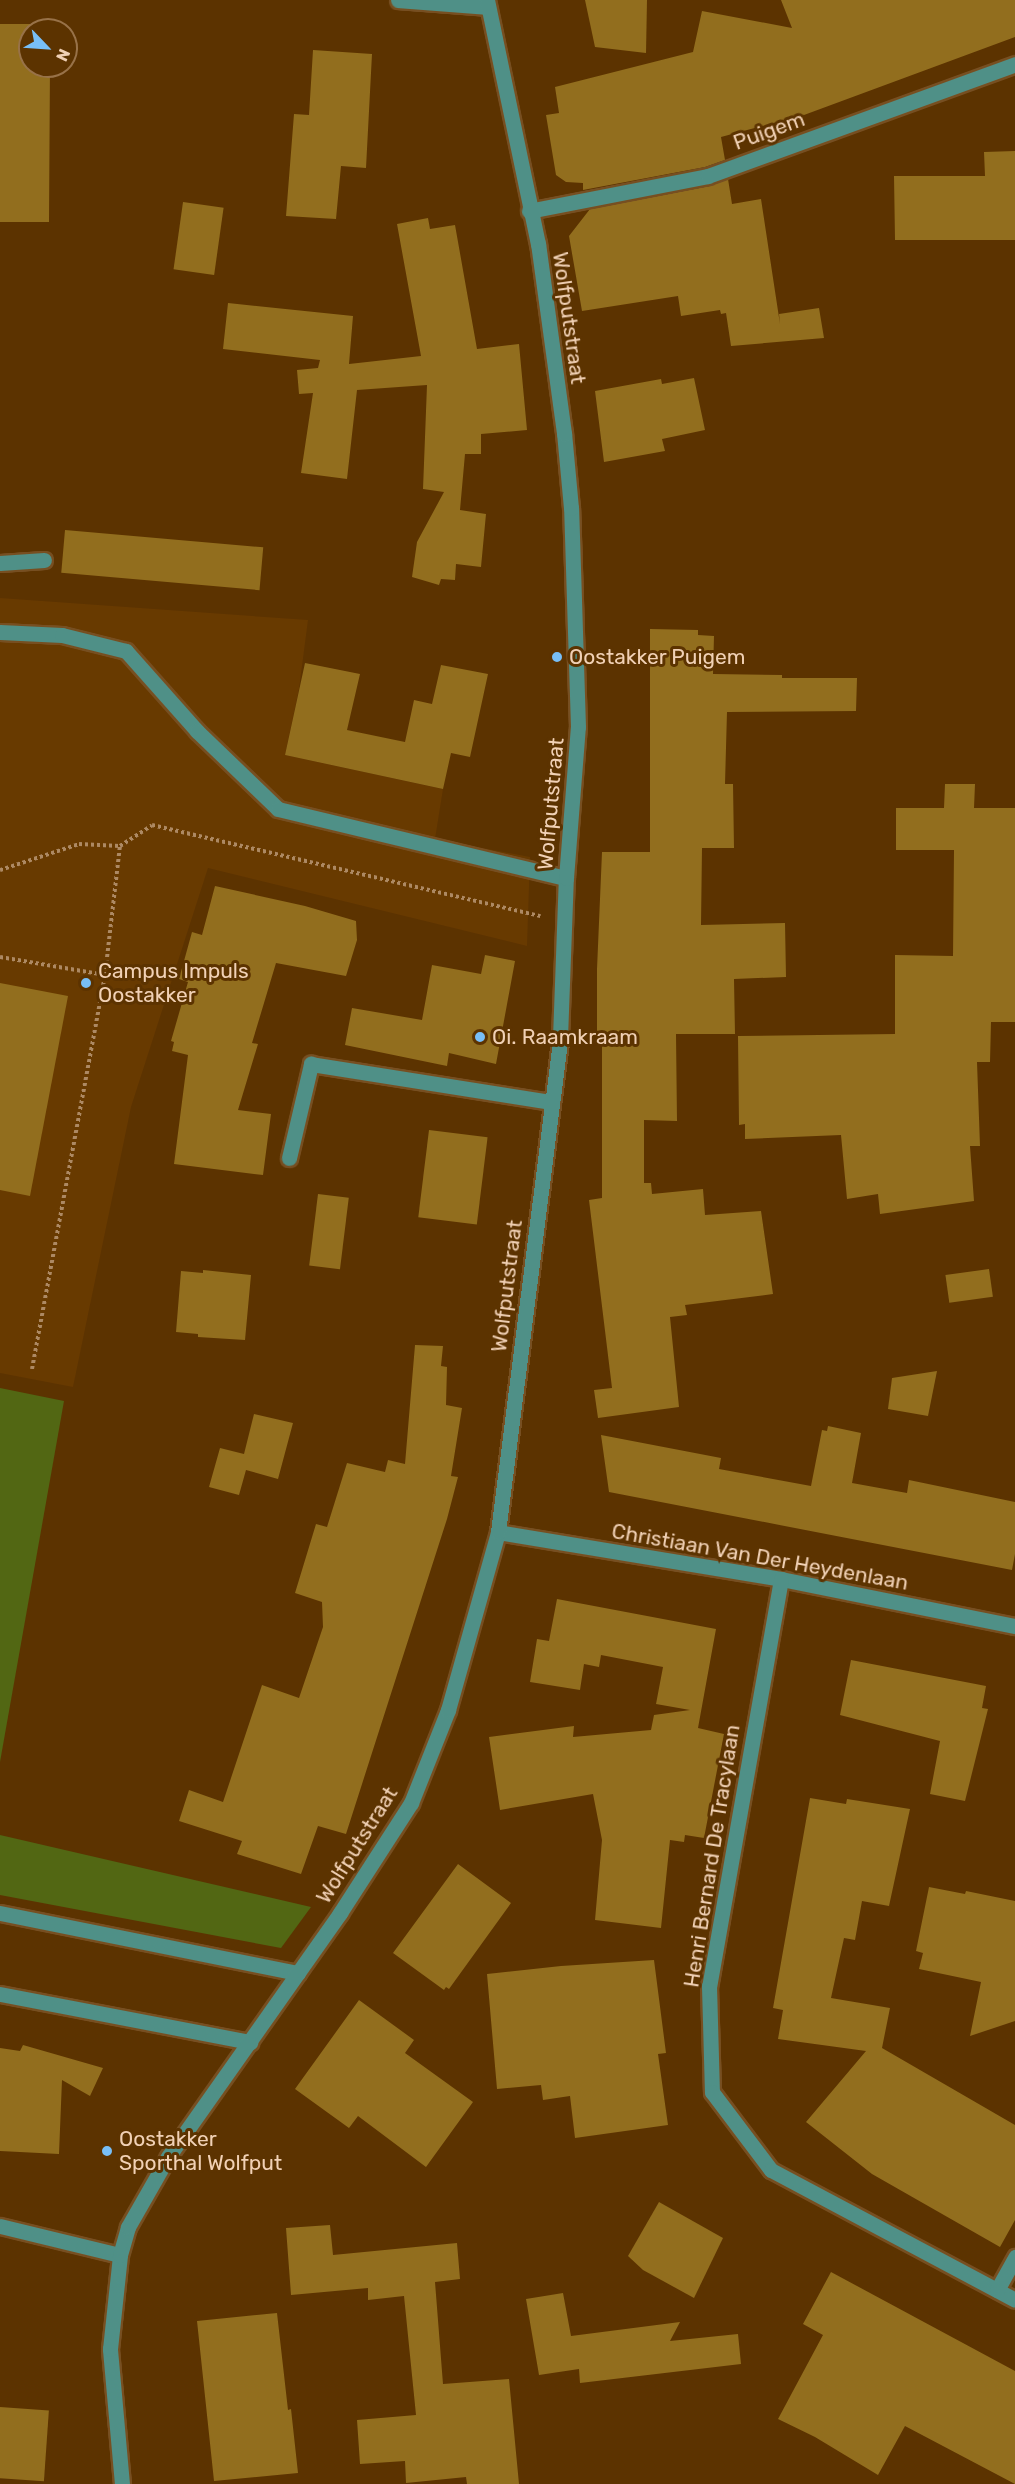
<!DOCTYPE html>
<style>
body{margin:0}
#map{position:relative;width:1015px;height:2484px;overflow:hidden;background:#5c3300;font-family:Rubik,sans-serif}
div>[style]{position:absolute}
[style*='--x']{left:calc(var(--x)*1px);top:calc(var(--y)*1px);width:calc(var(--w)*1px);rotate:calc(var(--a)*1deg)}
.built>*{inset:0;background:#683a00}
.green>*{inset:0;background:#526713}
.building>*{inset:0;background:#926e1e;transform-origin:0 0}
.path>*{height:4px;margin-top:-2px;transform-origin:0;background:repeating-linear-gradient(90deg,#ad8963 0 3px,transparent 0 6px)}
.roads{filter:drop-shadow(2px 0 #774f21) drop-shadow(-2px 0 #774f21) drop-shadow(0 2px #774f21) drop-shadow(0 -2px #774f21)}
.minor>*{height:15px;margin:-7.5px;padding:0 7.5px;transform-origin:7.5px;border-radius:7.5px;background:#4f9087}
.dots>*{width:16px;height:16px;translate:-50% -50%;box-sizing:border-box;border:3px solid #5c3300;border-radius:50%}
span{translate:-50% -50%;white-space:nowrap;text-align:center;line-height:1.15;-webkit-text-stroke:6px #5c3300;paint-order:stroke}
.street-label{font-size:21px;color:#f1d1b5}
.poi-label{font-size:21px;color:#f1d1b5}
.left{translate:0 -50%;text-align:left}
.north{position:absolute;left:18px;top:18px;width:60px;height:60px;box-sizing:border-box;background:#5c3300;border:2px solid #987248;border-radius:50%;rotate:115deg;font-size:16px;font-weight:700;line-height:24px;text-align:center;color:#f1d1b5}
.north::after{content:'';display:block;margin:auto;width:21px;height:27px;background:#78bff7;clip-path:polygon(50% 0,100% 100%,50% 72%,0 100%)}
</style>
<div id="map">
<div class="built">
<i style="clip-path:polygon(0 598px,308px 620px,299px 689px,285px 755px,443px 789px,435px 839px,530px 857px,527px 946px,208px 868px,131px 1107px,73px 1387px,0 1373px)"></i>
</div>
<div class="green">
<i style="clip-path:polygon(0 1388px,64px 1401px,0 1762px)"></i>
<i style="clip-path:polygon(0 1835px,311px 1907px,281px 1948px,0 1895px)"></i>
</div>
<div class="building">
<i style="clip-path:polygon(585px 0,647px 0,646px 53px,595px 47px)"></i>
<i style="clip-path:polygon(781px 0,1015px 0,1015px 37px,804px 115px,721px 137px,725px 160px,705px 167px,583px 190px,583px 183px,566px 182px,556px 175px,546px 115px,559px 113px,555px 87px,693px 52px,702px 11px,792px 28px)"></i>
<i style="clip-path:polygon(0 24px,50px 24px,50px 30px,30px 30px,30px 66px,50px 66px,49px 222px,0 222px)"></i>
<i style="clip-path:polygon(313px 50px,372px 54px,366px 168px,341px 166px,336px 219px,286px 216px,294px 114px,309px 115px)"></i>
<i style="clip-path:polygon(1015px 151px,1015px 240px,895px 240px,894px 176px,985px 176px,984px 152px)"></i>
<i style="clip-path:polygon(728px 179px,732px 204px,761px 199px,780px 324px,779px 314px,819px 308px,824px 338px,731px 346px,726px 313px,721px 314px,720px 310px,681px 316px,678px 296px,582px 311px,569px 236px,590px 209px,710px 186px)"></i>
<i style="left:183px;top:202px;width:41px;height:68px;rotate:8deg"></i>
<i style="clip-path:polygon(428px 218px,430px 229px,455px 225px,477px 349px,519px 344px,527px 430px,481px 434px,481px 454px,465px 454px,460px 510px,486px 514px,481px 567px,456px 564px,455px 580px,441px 579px,439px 585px,412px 577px,417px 542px,444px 492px,423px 489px,427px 385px,357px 390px,347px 479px,301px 473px,313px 393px,299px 394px,297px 370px,318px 368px,320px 360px,223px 349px,228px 303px,353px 316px,349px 364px,421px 356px,397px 224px)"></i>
<i style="clip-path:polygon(694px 378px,705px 430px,662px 439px,665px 451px,604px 462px,595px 391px,661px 379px,662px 384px)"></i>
<i style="left:65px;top:530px;width:199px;height:43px;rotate:5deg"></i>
<i style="clip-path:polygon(650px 629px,698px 630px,698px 635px,714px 636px,713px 674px,782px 675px,782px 678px,857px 678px,856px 711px,727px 712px,725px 784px,733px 784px,734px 848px,702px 848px,701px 925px,785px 923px,786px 977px,734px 979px,735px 1034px,676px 1034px,677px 1121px,644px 1120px,644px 1183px,651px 1183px,652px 1194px,703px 1189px,705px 1215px,761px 1211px,773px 1294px,685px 1305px,687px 1315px,670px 1317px,679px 1407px,598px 1418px,594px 1390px,612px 1388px,589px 1200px,602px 1198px,602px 1034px,597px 1034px,597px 969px,602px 852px,650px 852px)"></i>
<i style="clip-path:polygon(305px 663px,360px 674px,347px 730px,405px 742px,414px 700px,432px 704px,441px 665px,488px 674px,470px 757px,451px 753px,443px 789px,285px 755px)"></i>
<i style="clip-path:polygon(945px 784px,975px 784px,974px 808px,1015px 808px,1015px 1022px,991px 1022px,990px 1062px,977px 1062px,980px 1146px,970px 1146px,974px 1201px,880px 1214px,878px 1194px,847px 1199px,841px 1135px,745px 1139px,745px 1124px,739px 1125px,738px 1036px,895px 1034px,895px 955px,953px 956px,954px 850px,896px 850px,896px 808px,944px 808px)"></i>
<i style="clip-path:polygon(215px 886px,305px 906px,356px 921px,357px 940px,346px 976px,276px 963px,252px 1043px,258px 1044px,238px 1110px,271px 1114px,263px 1175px,174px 1164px,188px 1055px,172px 1051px,174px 1042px,171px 1041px,188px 982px,179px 979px,192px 932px,202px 935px)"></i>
<i style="clip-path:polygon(485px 955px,515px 961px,496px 1064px,449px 1053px,447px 1066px,345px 1045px,352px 1008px,422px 1020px,432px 965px,481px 974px)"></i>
<i style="clip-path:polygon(0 983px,68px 996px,30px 1196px,0 1190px)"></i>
<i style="left:429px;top:1130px;width:59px;height:88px;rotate:7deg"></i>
<i style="left:318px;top:1194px;width:31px;height:72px;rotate:7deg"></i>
<i style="left:989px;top:1269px;width:28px;height:44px;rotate:82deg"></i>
<i style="clip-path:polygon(203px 1270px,251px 1275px,245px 1340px,198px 1337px,198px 1334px,176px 1332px,181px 1271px,203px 1273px)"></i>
<i style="clip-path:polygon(415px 1345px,443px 1346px,441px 1366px,447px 1367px,446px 1405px,462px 1408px,451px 1476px,458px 1477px,447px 1519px,346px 1834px,318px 1826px,301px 1874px,237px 1854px,242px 1841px,179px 1821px,189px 1790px,223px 1802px,262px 1685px,299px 1698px,323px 1627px,322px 1602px,295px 1593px,316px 1524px,327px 1527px,347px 1463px,385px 1472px,388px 1460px,405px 1464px)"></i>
<i style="clip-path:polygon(937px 1371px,928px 1416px,888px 1409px,892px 1378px)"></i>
<i style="clip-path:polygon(254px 1414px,293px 1423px,278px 1479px,246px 1470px,239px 1495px,209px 1487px,220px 1448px,244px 1454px)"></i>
<i style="clip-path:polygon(828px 1426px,861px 1433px,852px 1483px,907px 1493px,909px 1480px,1015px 1502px,1015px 1554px,1012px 1570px,609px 1492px,601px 1435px,721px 1458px,719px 1469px,811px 1486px,822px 1430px,827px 1431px)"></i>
<i style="clip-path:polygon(557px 1599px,716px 1629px,698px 1728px,724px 1734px,704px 1838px,685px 1835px,684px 1842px,670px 1840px,661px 1928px,595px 1920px,602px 1840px,593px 1794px,500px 1810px,489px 1737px,574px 1726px,573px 1737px,651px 1730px,654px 1715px,690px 1710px,656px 1704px,663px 1667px,601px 1655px,599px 1667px,584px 1664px,580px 1690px,530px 1682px,537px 1639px,549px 1641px)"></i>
<i style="clip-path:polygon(851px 1660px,986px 1686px,982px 1708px,988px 1709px,965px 1801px,930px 1794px,940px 1741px,840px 1715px)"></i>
<i style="clip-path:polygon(810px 1798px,846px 1804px,847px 1799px,910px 1809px,889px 1906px,862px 1901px,855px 1940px,844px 1938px,831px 1998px,890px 2008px,882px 2048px,1015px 2125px,1015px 2220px,1000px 2247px,872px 2174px,806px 2122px,866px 2051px,778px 2039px,783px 2010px,773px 2008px)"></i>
<i style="clip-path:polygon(458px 1864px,511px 1903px,449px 1989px,446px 1987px,444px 1990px,393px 1953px)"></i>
<i style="clip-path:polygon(929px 1887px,965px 1894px,966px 1891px,1015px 1901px,1015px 2021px,970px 2036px,981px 1982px,919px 1969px,923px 1953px,916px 1951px)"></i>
<i style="clip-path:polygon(654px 1960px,666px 2053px,658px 2054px,668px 2125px,575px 2138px,570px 2096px,543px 2100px,541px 2085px,497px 2089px,487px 1974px,561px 1966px)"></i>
<i style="clip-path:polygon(359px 2000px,414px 2040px,405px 2053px,473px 2102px,426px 2167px,358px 2116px,349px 2128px,295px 2089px)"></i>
<i style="clip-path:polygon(23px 2045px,103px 2068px,90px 2096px,62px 2080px,59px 2154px,0 2151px,0 2048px,20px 2051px)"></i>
<i style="clip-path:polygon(659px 2202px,723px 2238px,694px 2298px,643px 2270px,628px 2256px)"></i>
<i style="clip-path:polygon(330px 2225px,333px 2255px,457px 2243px,460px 2279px,435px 2282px,443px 2384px,509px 2379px,519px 2484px,467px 2484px,466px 2477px,406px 2483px,405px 2461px,360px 2464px,357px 2420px,416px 2415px,404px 2296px,368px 2300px,368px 2288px,291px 2295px,286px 2228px)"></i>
<i style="clip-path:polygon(831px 2272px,1015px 2371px,1015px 2484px,905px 2426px,878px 2475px,815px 2437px,778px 2419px,823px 2335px,803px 2324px)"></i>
<i style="clip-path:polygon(563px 2293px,571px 2336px,680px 2322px,670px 2341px,738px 2334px,741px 2364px,580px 2383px,579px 2369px,539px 2375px,526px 2299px)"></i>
<i style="clip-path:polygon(277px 2313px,288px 2410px,291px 2409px,298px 2473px,214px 2481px,197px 2321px)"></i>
<i style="left:0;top:2407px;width:49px;height:71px;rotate:4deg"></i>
</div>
<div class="path">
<i style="--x:0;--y:870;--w:83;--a:-18.2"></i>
<i style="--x:79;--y:844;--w:41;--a:2.8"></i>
<i style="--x:0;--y:957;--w:107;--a:9.7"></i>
<i style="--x:32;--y:1369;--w:401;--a:-79.5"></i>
<i style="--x:105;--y:975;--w:130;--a:-83.4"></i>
<i style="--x:120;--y:846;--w:38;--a:-33"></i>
<i style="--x:152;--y:825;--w:399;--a:13.2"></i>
</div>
<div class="roads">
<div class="minor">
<i style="--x:398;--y:0;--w:90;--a:4.4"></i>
<i style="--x:529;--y:211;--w:182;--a:-11.1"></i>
<i style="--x:708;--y:176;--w:327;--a:-20"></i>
<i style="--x:0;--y:563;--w:44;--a:-3.9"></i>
<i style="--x:0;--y:632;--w:62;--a:2.8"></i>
<i style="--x:62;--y:635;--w:66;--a:14"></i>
<i style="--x:126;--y:651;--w:107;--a:48.4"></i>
<i style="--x:197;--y:731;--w:112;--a:43.9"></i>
<i style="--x:278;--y:809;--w:296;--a:13.5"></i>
<i style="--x:289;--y:1158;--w:97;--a:-76.8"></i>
<i style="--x:311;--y:1064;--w:244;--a:9"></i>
<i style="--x:498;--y:1532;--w:287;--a:9.4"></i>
<i style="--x:781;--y:1579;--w:239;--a:11.4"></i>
<i style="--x:781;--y:1579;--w:413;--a:100"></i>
<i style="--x:709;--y:1986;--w:106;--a:88.4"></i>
<i style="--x:712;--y:2092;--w:98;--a:52.9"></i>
<i style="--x:771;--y:2170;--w:276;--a:28"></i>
<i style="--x:0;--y:1913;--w:304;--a:11.4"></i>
<i style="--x:0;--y:1994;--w:255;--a:10.9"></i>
<i style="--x:0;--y:2226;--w:123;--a:13.6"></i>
<i style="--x:997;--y:2290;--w:38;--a:-61"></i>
<i style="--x:122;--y:2484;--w:136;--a:-95.1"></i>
<i style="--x:110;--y:2349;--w:95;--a:-83.9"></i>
<i style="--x:120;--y:2255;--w:29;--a:-74"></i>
<i style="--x:128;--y:2227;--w:81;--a:-60.3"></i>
<i style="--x:168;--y:2157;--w:299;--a:-54.8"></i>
<i style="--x:340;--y:1913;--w:131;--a:-57.2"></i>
<i style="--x:411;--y:1803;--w:100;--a:-68.3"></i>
<i style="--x:448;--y:1710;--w:185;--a:-74.3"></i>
<i style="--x:498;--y:1532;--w:498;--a:-82.8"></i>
<i style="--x:560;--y:1038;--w:160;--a:-87.9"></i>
<i style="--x:566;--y:878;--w:151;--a:-85.5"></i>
<i style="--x:578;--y:727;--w:219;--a:-91.8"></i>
<i style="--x:571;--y:508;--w:75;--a:-95.3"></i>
<i style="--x:564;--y:433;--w:191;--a:-97.8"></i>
<i style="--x:538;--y:244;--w:249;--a:-101.8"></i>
</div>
</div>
<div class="dots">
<i style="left:557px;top:657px;background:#78bff7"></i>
<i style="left:86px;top:983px;background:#78bff7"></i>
<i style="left:480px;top:1037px;background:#78bff7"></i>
<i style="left:107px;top:2151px;background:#78bff7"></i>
</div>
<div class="street-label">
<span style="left:769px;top:131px;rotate:-20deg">Puigem</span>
<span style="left:569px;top:318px;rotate:82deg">Wolfputstraat</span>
<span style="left:551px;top:804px;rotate:-85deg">Wolfputstraat</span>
<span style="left:507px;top:1286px;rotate:-83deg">Wolfputstraat</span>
<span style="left:760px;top:1557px;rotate:10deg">Christiaan Van Der Heydenlaan</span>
<span style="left:357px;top:1845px;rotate:-58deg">Wolfputstraat</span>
<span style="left:712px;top:1856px;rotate:-81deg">Henri Bernard De Tracylaan</span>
</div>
<div class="poi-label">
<span class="left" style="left:569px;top:657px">Oostakker Puigem</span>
<span class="left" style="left:98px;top:983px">Campus Impuls<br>Oostakker</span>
<span class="left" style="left:492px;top:1037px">Oi. Raamkraam</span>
<span class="left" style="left:119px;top:2151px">Oostakker<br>Sporthal Wolfput</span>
</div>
<div class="north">N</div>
</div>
